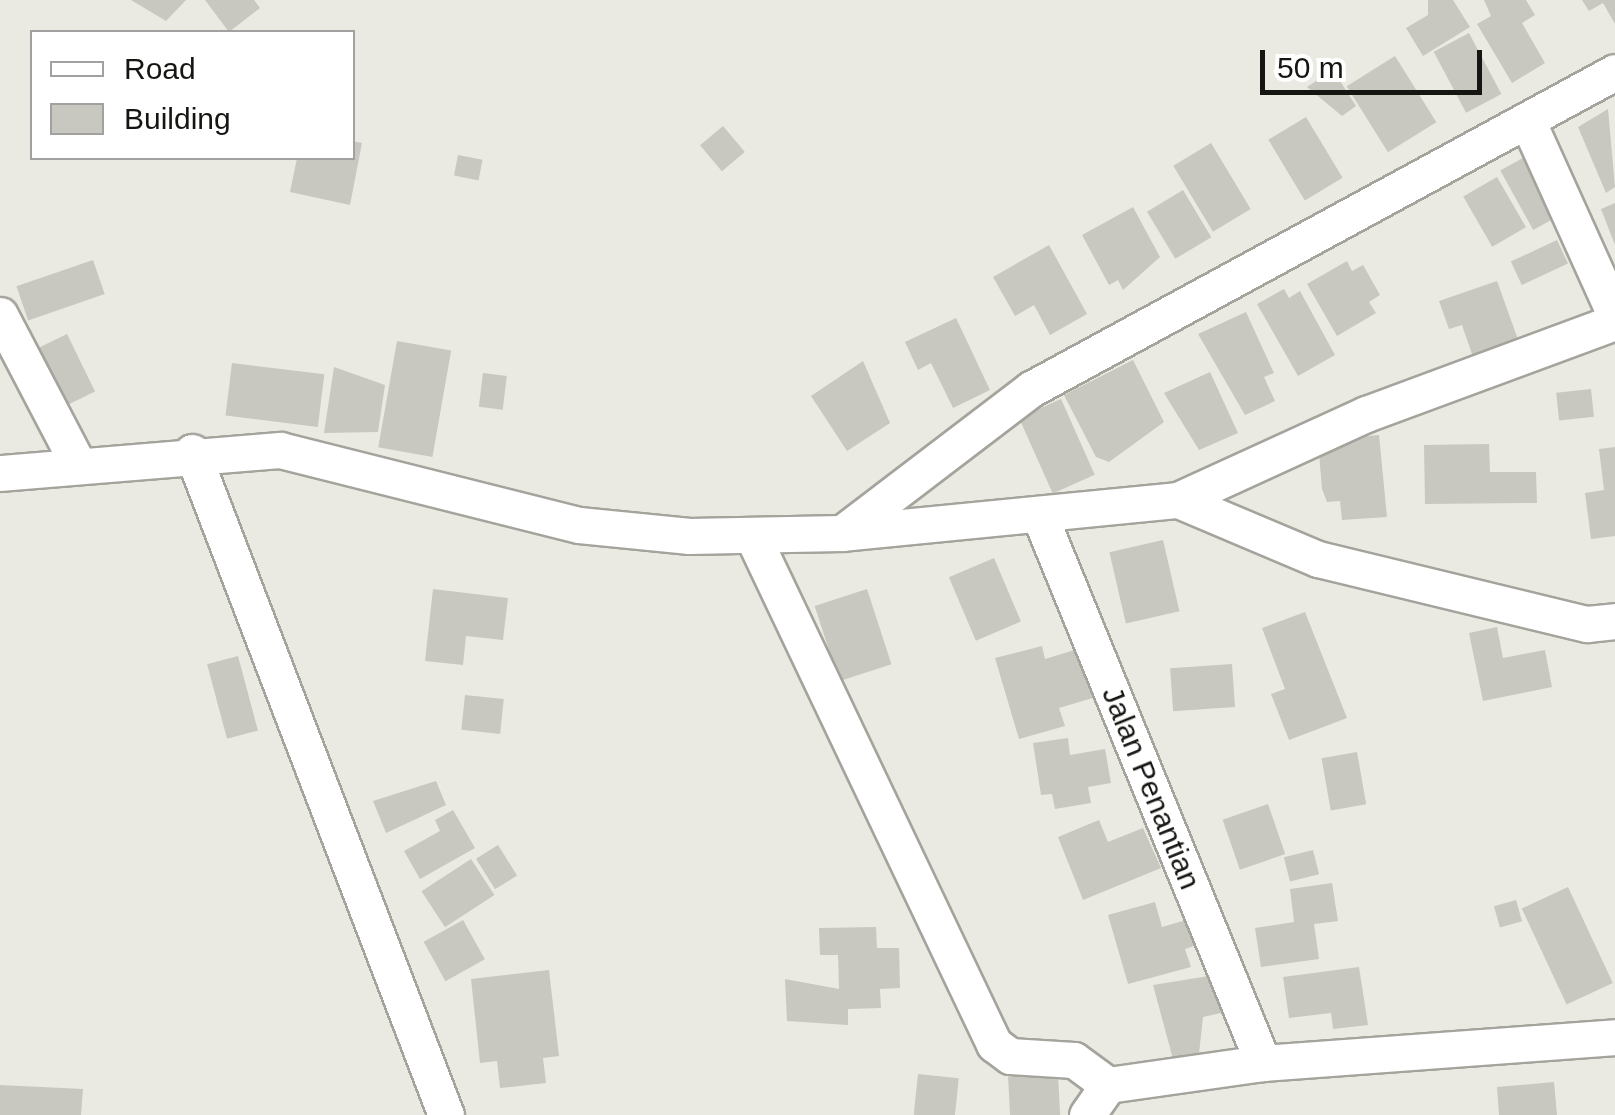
<!DOCTYPE html>
<style>
body{margin:0}
#map{position:relative;width:1615px;height:1115px;overflow:hidden;background:#ebeae2;font-family:Arial,sans-serif}
div>[style]{position:absolute}
[style*='--x']{left:calc(var(--x)*1px);top:calc(var(--y)*1px);width:calc(var(--w)*1px);rotate:calc(var(--a)*1deg)}
.building>*{inset:0;background:#c8c7c0;transform-origin:0 0}
.roads{filter:drop-shadow(2px 0 #a4a39c) drop-shadow(-2px 0 #a4a39c) drop-shadow(0 2px #a4a39c) drop-shadow(0 -2px #a4a39c)}
.minor>*{height:35px;margin:-17.5px;padding:0 17.5px;transform-origin:17.5px;border-radius:17.5px;background:#fff}
span{translate:-50% -50%;white-space:nowrap;text-align:center;line-height:1.15;-webkit-text-stroke:8px #fff;paint-order:stroke}
.street-label{font-size:30px;color:#151512}
.legend{position:absolute;left:30px;top:30px;width:325px;height:130px;box-sizing:border-box;background:#fff;border:2px solid #a1a1a0;margin:0;padding:12px 18px;list-style:none;font-size:30px;color:#151512}
.legend li{display:flex;align-items:center;gap:20px;height:50px}
.legend b{width:50px;border:2px solid #a1a1a0}
.scale{position:absolute;left:1260px;top:50px;width:222px;height:45px;box-sizing:border-box;border:5px solid #151512;border-top:0;padding-left:12px;font-size:30px;line-height:35px;white-space:nowrap;color:#151512;-webkit-text-stroke:8px #fff;paint-order:stroke}
</style>
<div id="map">
<div class="building">
<i style="clip-path:polygon(131px 0,186px 0,166px 21px)"></i>
<i style="clip-path:polygon(205px 0,254px 0,260px 8px,229px 32px)"></i>
<i style="clip-path:polygon(1428px 0,1453px 0,1470px 27px,1423px 56px,1406px 28px,1428px 15px)"></i>
<i style="clip-path:polygon(1526px 0,1535px 15px,1522px 23px,1545px 63px,1512px 83px,1477px 24px,1491px 16px,1484px 0)"></i>
<i style="clip-path:polygon(1582px 0,1615px 0,1615px 24px,1603px 3px,1589px 11px)"></i>
<i style="left:1469px;top:33px;width:69px;height:40px;rotate:62deg"></i>
<i style="left:1395px;top:56px;width:78px;height:57px;rotate:58deg"></i>
<i style="clip-path:polygon(1333px 70px,1356px 106px,1342px 116px,1307px 87px)"></i>
<i style="clip-path:polygon(1608px 109px,1615px 187px,1606px 193px,1578px 127px)"></i>
<i style="left:1306px;top:117px;width:71px;height:44px;rotate:59deg"></i>
<i style="left:723px;top:126px;width:34px;height:30px;rotate:50deg"></i>
<i style="clip-path:polygon(352px 141px,362px 143px,350px 205px,290px 192px,297px 158px,352px 158px)"></i>
<i style="left:1211px;top:143px;width:77px;height:44px;rotate:59deg"></i>
<i style="left:1530px;top:154px;width:68px;height:34px;rotate:61deg"></i>
<i style="left:458px;top:155px;width:25px;height:21px;rotate:11deg"></i>
<i style="left:1497px;top:177px;width:58px;height:39px;rotate:60deg"></i>
<i style="left:1183px;top:190px;width:55px;height:42px;rotate:59deg"></i>
<i style="clip-path:polygon(1615px 203px,1615px 245px,1601px 209px)"></i>
<i style="clip-path:polygon(1133px 207px,1160px 257px,1123px 290px,1118px 280px,1109px 285px,1082px 235px)"></i>
<i style="left:1557px;top:240px;width:26px;height:51px;rotate:65deg"></i>
<i style="clip-path:polygon(1049px 245px,1087px 314px,1050px 335px,1034px 305px,1015px 316px,993px 277px)"></i>
<i style="left:93px;top:260px;width:36px;height:81px;rotate:71deg"></i>
<i style="clip-path:polygon(1347px 261px,1352px 271px,1363px 265px,1380px 295px,1369px 302px,1376px 313px,1337px 336px,1307px 284px)"></i>
<i style="clip-path:polygon(1497px 281px,1520px 345px,1474px 360px,1462px 325px,1449px 329px,1439px 301px)"></i>
<i style="clip-path:polygon(1284px 289px,1289px 298px,1300px 291px,1335px 355px,1298px 376px,1257px 304px)"></i>
<i style="clip-path:polygon(1246px 312px,1274px 373px,1264px 377px,1275px 401px,1245px 415px,1198px 334px)"></i>
<i style="clip-path:polygon(956px 318px,990px 390px,953px 408px,931px 363px,918px 370px,905px 342px)"></i>
<i style="left:67px;top:334px;width:64px;height:31px;rotate:64deg"></i>
<i style="left:397px;top:341px;width:55px;height:108px;rotate:10deg"></i>
<i style="clip-path:polygon(1133px 360px,1164px 422px,1109px 462px,1096px 457px,1064px 395px)"></i>
<i style="clip-path:polygon(863px 361px,890px 423px,847px 451px,811px 396px)"></i>
<i style="left:232px;top:363px;width:93px;height:53px;rotate:7deg"></i>
<i style="clip-path:polygon(334px 367px,385px 385px,378px 432px,324px 433px)"></i>
<i style="clip-path:polygon(1210px 372px,1238px 433px,1199px 450px,1164px 393px)"></i>
<i style="left:483px;top:373px;width:24px;height:34px;rotate:7deg"></i>
<i style="left:1591px;top:389px;width:28px;height:35px;rotate:84deg"></i>
<i style="left:1061px;top:399px;width:83px;height:46px;rotate:66deg"></i>
<i style="clip-path:polygon(1379px 435px,1387px 517px,1342px 520px,1340px 501px,1327px 502px,1322px 489px,1318px 441px)"></i>
<i style="clip-path:polygon(1489px 444px,1490px 472px,1536px 472px,1537px 503px,1425px 504px,1424px 445px)"></i>
<i style="clip-path:polygon(1615px 447px,1615px 536px,1591px 539px,1585px 493px,1604px 490px,1599px 449px)"></i>
<i style="left:1163px;top:540px;width:73px;height:55px;rotate:77deg"></i>
<i style="left:994px;top:558px;width:69px;height:49px;rotate:67deg"></i>
<i style="clip-path:polygon(433px 589px,508px 598px,503px 640px,466px 636px,463px 665px,425px 661px)"></i>
<i style="left:867px;top:589px;width:79px;height:55px;rotate:72deg"></i>
<i style="clip-path:polygon(1305px 612px,1347px 718px,1289px 740px,1271px 694px,1285px 689px,1262px 628px)"></i>
<i style="clip-path:polygon(1497px 627px,1503px 658px,1545px 650px,1552px 687px,1483px 701px,1469px 633px)"></i>
<i style="clip-path:polygon(1042px 646px,1045px 659px,1081px 648px,1096px 697px,1059px 708px,1065px 726px,1019px 739px,995px 658px)"></i>
<i style="left:238px;top:656px;width:77px;height:32px;rotate:75deg"></i>
<i style="left:1232px;top:664px;width:43px;height:62px;rotate:86deg"></i>
<i style="left:465px;top:695px;width:39px;height:35px;rotate:6deg"></i>
<i style="clip-path:polygon(1068px 738px,1070px 755px,1105px 749px,1111px 783px,1088px 787px,1091px 803px,1055px 809px,1052px 794px,1041px 795px,1033px 743px)"></i>
<i style="left:1357px;top:752px;width:53px;height:36px;rotate:80deg"></i>
<i style="clip-path:polygon(436px 781px,446px 805px,386px 833px,373px 801px)"></i>
<i style="left:1268px;top:804px;width:53px;height:48px;rotate:71deg"></i>
<i style="clip-path:polygon(453px 810px,475px 848px,420px 879px,404px 851px,440px 831px,435px 820px)"></i>
<i style="clip-path:polygon(1099px 820px,1108px 842px,1143px 828px,1161px 868px,1083px 900px,1058px 837px)"></i>
<i style="left:498px;top:845px;width:36px;height:26px;rotate:58deg"></i>
<i style="left:1313px;top:850px;width:25px;height:30px;rotate:76deg"></i>
<i style="left:471px;top:859px;width:43px;height:59px;rotate:57deg"></i>
<i style="clip-path:polygon(1332px 883px,1338px 921px,1314px 924px,1319px 959px,1261px 967px,1255px 928px,1294px 922px,1290px 889px)"></i>
<i style="left:1568px;top:887px;width:106px;height:51px;rotate:65deg"></i>
<i style="left:1516px;top:900px;width:22px;height:23px;rotate:74deg"></i>
<i style="clip-path:polygon(1155px 902px,1162px 927px,1193px 918px,1200px 944px,1185px 949px,1191px 967px,1128px 984px,1108px 915px)"></i>
<i style="left:463px;top:920px;width:45px;height:45px;rotate:61deg"></i>
<i style="clip-path:polygon(876px 927px,877px 948px,899px 948px,900px 988px,880px 989px,881px 1008px,848px 1009px,848px 1025px,787px 1021px,785px 979px,839px 989px,838px 955px,820px 955px,819px 928px)"></i>
<i style="clip-path:polygon(1359px 967px,1368px 1025px,1333px 1029px,1331px 1013px,1289px 1018px,1283px 977px)"></i>
<i style="clip-path:polygon(549px 970px,559px 1056px,543px 1058px,546px 1083px,500px 1088px,497px 1061px,480px 1063px,471px 979px)"></i>
<i style="clip-path:polygon(1215px 975px,1221px 1013px,1203px 1017px,1199px 1054px,1173px 1059px,1153px 985px)"></i>
<i style="left:918px;top:1074px;width:41px;height:41px;rotate:6deg"></i>
<i style="left:1058px;top:1074px;width:41px;height:50px;rotate:87deg"></i>
<i style="clip-path:polygon(1554px 1082px,1557px 1115px,1499px 1115px,1497px 1087px)"></i>
<i style="clip-path:polygon(0 1085px,83px 1089px,81px 1115px,0 1115px)"></i>
</div>
<div class="roads">
<div class="minor">
<i style="--x:1527;--y:120;--w:214;--a:65.7"></i>
<i style="--x:0;--y:315;--w:166;--a:62.4"></i>
<i style="--x:192;--y:452;--w:710;--a:69.04"></i>
<i style="--x:0;--y:473;--w:281;--a:-4.7"></i>
<i style="--x:280;--y:450;--w:308;--a:14.1"></i>
<i style="--x:579;--y:525;--w:111;--a:5.7"></i>
<i style="--x:689;--y:536;--w:152;--a:-1.1"></i>
<i style="--x:841;--y:533;--w:339;--a:-5.6"></i>
<i style="--x:1178;--y:500;--w:207;--a:-24.6"></i>
<i style="--x:1366;--y:414;--w:265;--a:-20.3"></i>
<i style="--x:1178;--y:500;--w:152;--a:22.9"></i>
<i style="--x:1318;--y:559;--w:277;--a:13.6"></i>
<i style="--x:1587;--y:624;--w:28;--a:-6"></i>
<i style="--x:1039;--y:514;--w:593;--a:67.8"></i>
<i style="--x:842;--y:533;--w:238;--a:-37.3"></i>
<i style="--x:1031;--y:389;--w:664;--a:-28.49"></i>
<i style="--x:752;--y:535;--w:564;--a:64.57"></i>
<i style="--x:994;--y:1044;--w:20;--a:37"></i>
<i style="--x:1010;--y:1056;--w:64;--a:3.6"></i>
<i style="--x:1074;--y:1060;--w:42;--a:36.3"></i>
<i style="--x:1087;--y:1115;--w:37;--a:-55"></i>
<i style="--x:1108;--y:1085;--w:157;--a:-8.1"></i>
<i style="--x:1263;--y:1063;--w:353;--a:-4.2"></i>
</div>
</div>
<div class="street-label">
<span style="left:1151px;top:788px;rotate:68deg">Jalan Penantian</span>
</div>
<ul class="legend">
<li><b style="height:12px;background:#fff"></b>Road</li>
<li><b style="height:28px;background:#c8c7c0"></b>Building</li>
</ul>
<div class="scale">50 m</div>
</div>
